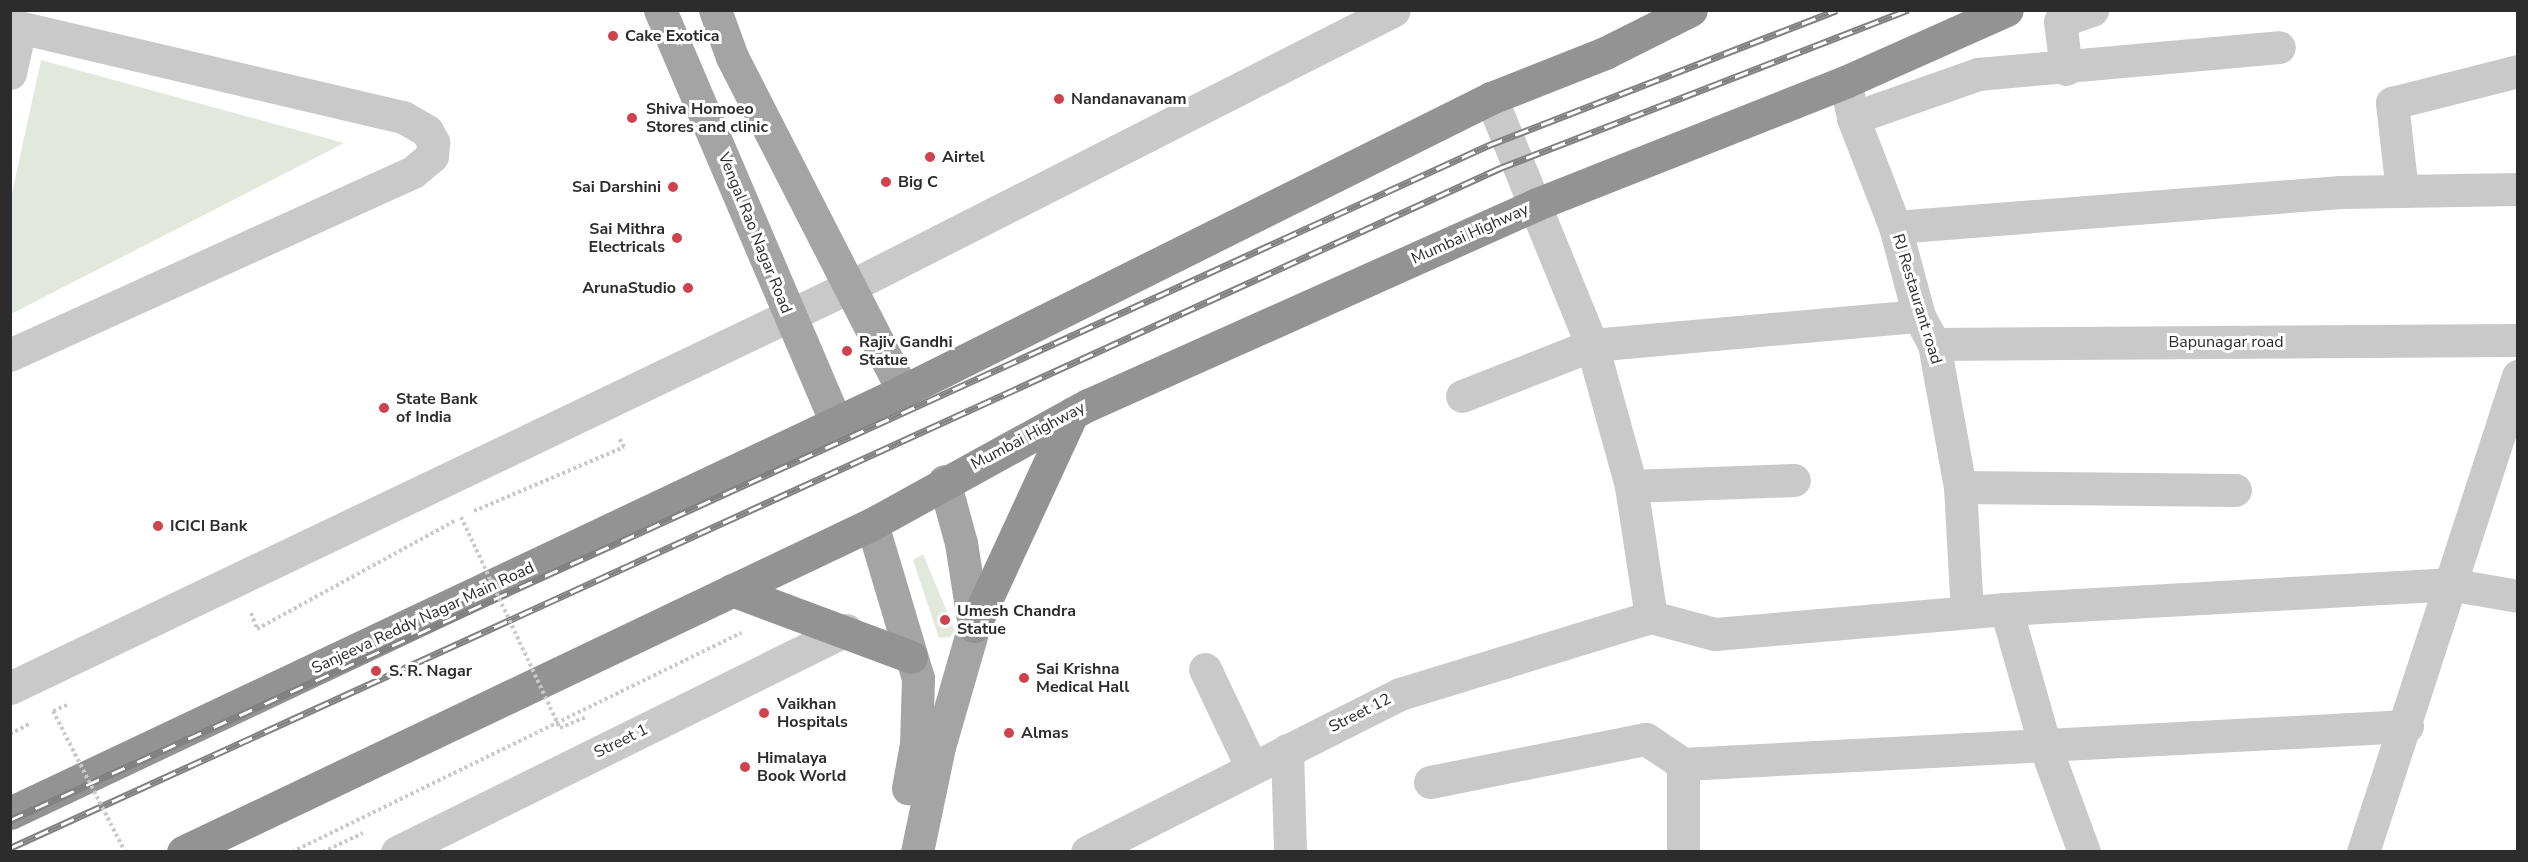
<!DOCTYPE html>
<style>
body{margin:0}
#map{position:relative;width:2528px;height:862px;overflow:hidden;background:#fff;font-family:"Nunito Sans",sans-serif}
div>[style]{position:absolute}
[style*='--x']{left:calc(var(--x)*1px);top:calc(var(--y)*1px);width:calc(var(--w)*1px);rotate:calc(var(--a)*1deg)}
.green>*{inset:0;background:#e2e8db}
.path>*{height:4px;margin-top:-2px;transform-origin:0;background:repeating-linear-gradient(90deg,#c9c9c9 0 3px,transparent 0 6px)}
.minor>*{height:33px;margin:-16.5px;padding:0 16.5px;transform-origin:16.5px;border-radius:16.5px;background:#c9c9c9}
.major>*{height:33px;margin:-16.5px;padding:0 16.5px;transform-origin:16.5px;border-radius:16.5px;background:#a4a4a4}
.highway>*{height:33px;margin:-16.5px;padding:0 16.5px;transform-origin:16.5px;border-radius:16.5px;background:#939393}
.rail>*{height:7px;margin-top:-3.5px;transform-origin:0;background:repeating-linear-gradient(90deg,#fff 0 14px,#818181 0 28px);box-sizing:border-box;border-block:2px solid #818181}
.path-bridge>*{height:4px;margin-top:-2px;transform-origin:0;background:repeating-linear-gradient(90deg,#c9c9c9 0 3px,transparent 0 6px)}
.dots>*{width:16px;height:16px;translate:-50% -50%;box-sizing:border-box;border:3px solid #fff;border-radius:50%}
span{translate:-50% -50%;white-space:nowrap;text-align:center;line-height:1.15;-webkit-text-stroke:6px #fff;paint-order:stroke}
.poi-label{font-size:16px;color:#2c2c2c;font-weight:700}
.left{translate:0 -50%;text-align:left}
.right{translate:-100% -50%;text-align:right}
.street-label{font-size:16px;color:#2c2c2c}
.frame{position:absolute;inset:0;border:12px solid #2c2c2c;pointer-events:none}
</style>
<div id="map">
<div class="green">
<i style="clip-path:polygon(41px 60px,344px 143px,11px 314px,11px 198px)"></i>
<i style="clip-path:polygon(923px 554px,955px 631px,950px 637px,939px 638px,913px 560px)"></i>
</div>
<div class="path">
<i style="--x:474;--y:511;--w:163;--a:-23.1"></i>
<i style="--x:624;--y:447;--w:10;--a:-119"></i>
<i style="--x:251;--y:613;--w:17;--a:69"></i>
<i style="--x:257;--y:629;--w:225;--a:-28.7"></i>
<i style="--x:10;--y:734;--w:24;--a:-28"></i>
<i style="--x:292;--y:852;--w:500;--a:-26"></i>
<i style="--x:323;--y:852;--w:44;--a:-25.4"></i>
</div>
<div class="minor">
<i style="--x:10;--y:25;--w:404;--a:13.2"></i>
<i style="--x:403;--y:117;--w:28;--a:30"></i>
<i style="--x:427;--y:131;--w:13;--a:61"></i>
<i style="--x:433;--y:142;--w:14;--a:94"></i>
<i style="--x:432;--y:156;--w:25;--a:140"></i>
<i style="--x:413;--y:172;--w:443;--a:155.6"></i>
<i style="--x:2066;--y:69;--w:48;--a:-97.1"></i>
<i style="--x:2060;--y:21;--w:34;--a:-19"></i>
<i style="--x:10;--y:73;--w:46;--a:-77.5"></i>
<i style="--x:1845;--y:82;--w:37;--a:77"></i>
<i style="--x:1853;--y:118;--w:117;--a:68.9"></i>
<i style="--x:1895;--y:227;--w:92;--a:74.9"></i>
<i style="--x:1919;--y:316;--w:32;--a:62"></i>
<i style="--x:1934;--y:344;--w:145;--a:79.7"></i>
<i style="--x:1960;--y:487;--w:125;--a:86.8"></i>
<i style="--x:1491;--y:98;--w:267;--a:67.8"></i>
<i style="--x:1592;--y:345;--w:146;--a:74.5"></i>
<i style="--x:1631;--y:486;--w:133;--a:81.3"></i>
<i style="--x:1853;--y:118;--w:133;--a:-19.4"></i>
<i style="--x:1978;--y:74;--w:302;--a:-5.1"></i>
<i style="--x:2402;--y:191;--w:89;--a:-96.5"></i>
<i style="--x:2392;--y:103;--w:130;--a:-14.3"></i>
<i style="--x:1895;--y:227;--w:447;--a:-4.5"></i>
<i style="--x:2341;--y:192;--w:177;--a:-1"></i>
<i style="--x:1934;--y:344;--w:584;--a:-0.39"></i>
<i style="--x:1462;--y:396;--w:140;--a:-21.4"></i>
<i style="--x:1592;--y:345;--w:328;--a:-5.1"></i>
<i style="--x:1631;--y:486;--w:163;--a:-2.1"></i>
<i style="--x:1960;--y:487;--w:275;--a:0.6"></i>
<i style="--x:2006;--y:609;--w:142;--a:74.1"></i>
<i style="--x:2045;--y:746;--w:113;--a:69.8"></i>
<i style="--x:1651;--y:617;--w:66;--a:14.9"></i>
<i style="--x:1715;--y:634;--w:292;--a:-4.9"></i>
<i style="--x:2006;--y:609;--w:444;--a:-3.2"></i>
<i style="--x:2449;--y:584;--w:70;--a:9.9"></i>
<i style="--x:1205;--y:669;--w:110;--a:64.6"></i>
<i style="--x:10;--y:688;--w:930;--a:-25.55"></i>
<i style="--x:849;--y:287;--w:611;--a:-26.94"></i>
<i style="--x:1287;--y:750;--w:102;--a:88.3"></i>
<i style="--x:1683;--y:764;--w:88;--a:90"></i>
<i style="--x:1430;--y:782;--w:220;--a:-11.3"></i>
<i style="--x:1646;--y:739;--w:45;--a:34"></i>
<i style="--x:1683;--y:764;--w:725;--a:-3"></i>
<i style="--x:397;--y:852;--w:501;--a:-26.31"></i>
<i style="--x:1087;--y:852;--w:351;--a:-26.8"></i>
<i style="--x:1400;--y:694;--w:263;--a:-17.1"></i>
<i style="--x:2363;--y:852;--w:501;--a:-71.96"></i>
</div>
<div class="major">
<i style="--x:660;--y:10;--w:448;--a:66.9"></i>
<i style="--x:715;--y:10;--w:50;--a:70.1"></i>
<i style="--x:732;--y:57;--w:375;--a:62.9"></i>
<i style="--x:872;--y:524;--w:161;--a:73.4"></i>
<i style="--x:918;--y:678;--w:66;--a:91.7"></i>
<i style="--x:916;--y:744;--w:45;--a:100.3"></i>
<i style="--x:917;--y:852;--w:107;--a:-78.2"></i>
<i style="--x:939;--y:747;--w:126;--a:-73.9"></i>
<i style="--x:974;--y:626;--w:84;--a:-98.9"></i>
<i style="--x:961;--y:543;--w:64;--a:-105.3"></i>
</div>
<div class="highway">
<i style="--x:732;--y:590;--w:191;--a:20.5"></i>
<i style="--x:974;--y:626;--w:234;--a:-65.2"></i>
<i style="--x:10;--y:813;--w:988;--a:-25.29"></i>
<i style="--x:903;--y:391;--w:657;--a:-26.49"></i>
<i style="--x:1491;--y:98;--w:123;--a:-21.5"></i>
<i style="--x:1605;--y:53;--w:96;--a:-26.6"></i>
<i style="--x:183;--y:852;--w:763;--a:-25.46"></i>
<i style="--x:872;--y:524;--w:247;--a:-28.9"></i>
<i style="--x:1088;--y:405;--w:492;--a:-24.1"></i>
<i style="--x:1537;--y:204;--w:331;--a:-21.6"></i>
<i style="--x:1845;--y:82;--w:177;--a:-24"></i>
</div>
<div class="rail">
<i style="--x:10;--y:820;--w:1626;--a:-24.53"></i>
<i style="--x:1489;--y:145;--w:373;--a:-21.2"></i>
<i style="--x:10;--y:848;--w:1638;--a:-24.53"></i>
<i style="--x:1500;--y:168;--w:438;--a:-21.2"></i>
</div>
<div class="path-bridge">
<i style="--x:461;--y:517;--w:233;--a:64.9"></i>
<i style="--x:560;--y:728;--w:28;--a:-23"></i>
<i style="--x:67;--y:705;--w:15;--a:157"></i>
<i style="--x:53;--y:711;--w:158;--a:62.9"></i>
</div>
<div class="dots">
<i style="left:613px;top:36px;background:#ce434d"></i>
<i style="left:1059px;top:99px;background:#ce434d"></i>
<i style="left:632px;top:118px;background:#ce434d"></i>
<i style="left:930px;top:157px;background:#ce434d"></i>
<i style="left:886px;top:182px;background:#ce434d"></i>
<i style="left:673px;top:187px;background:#ce434d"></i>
<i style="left:677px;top:238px;background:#ce434d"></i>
<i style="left:688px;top:288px;background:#ce434d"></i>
<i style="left:847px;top:351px;background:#ce434d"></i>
<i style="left:384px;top:408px;background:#ce434d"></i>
<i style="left:158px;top:526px;background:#ce434d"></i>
<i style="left:945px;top:620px;background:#ce434d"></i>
<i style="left:376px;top:671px;background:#ce434d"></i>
<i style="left:1024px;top:678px;background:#ce434d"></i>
<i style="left:764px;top:713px;background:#ce434d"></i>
<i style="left:1009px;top:733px;background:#ce434d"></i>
<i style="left:745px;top:767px;background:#ce434d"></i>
</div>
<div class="poi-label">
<span class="left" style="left:625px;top:36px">Cake Exotica</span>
<span class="left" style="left:1071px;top:99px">Nandanavanam</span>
<span class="left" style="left:646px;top:118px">Shiva Homoeo<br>Stores and clinic</span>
<span class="left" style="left:942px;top:157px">Airtel</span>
<span class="left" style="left:898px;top:182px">Big C</span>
<span class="right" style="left:661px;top:187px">Sai Darshini</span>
<span class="right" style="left:665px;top:238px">Sai Mithra<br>Electricals</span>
<span class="right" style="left:676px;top:288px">ArunaStudio</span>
<span class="left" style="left:859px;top:351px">Rajiv Gandhi<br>Statue</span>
<span class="left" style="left:396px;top:408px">State Bank<br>of India</span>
<span class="left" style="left:170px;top:526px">ICICI Bank</span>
<span class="left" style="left:957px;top:620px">Umesh Chandra<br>Statue</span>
<span class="left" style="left:1036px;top:678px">Sai Krishna<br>Medical Hall</span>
<span class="left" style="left:389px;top:671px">S. R. Nagar</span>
<span class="left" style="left:777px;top:713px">Vaikhan<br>Hospitals</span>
<span class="left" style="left:1021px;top:733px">Almas</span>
<span class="left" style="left:757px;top:767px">Himalaya<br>Book World</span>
</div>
<div class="street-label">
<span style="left:755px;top:233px;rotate:68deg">Vengal Rao Nagar Road</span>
<span style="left:1470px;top:234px;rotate:-24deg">Mumbai Highway</span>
<span style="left:1917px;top:299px;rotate:73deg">RJ Restaurant road</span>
<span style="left:2226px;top:342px">Bapunagar road</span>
<span style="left:1028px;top:436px;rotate:-28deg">Mumbai Highway</span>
<span style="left:423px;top:618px;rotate:-25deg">Sanjeeva Reddy Nagar Main Road</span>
<span style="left:1360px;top:713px;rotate:-27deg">Street 12</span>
<span style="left:621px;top:741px;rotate:-26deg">Street 1</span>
</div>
<div class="frame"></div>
</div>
